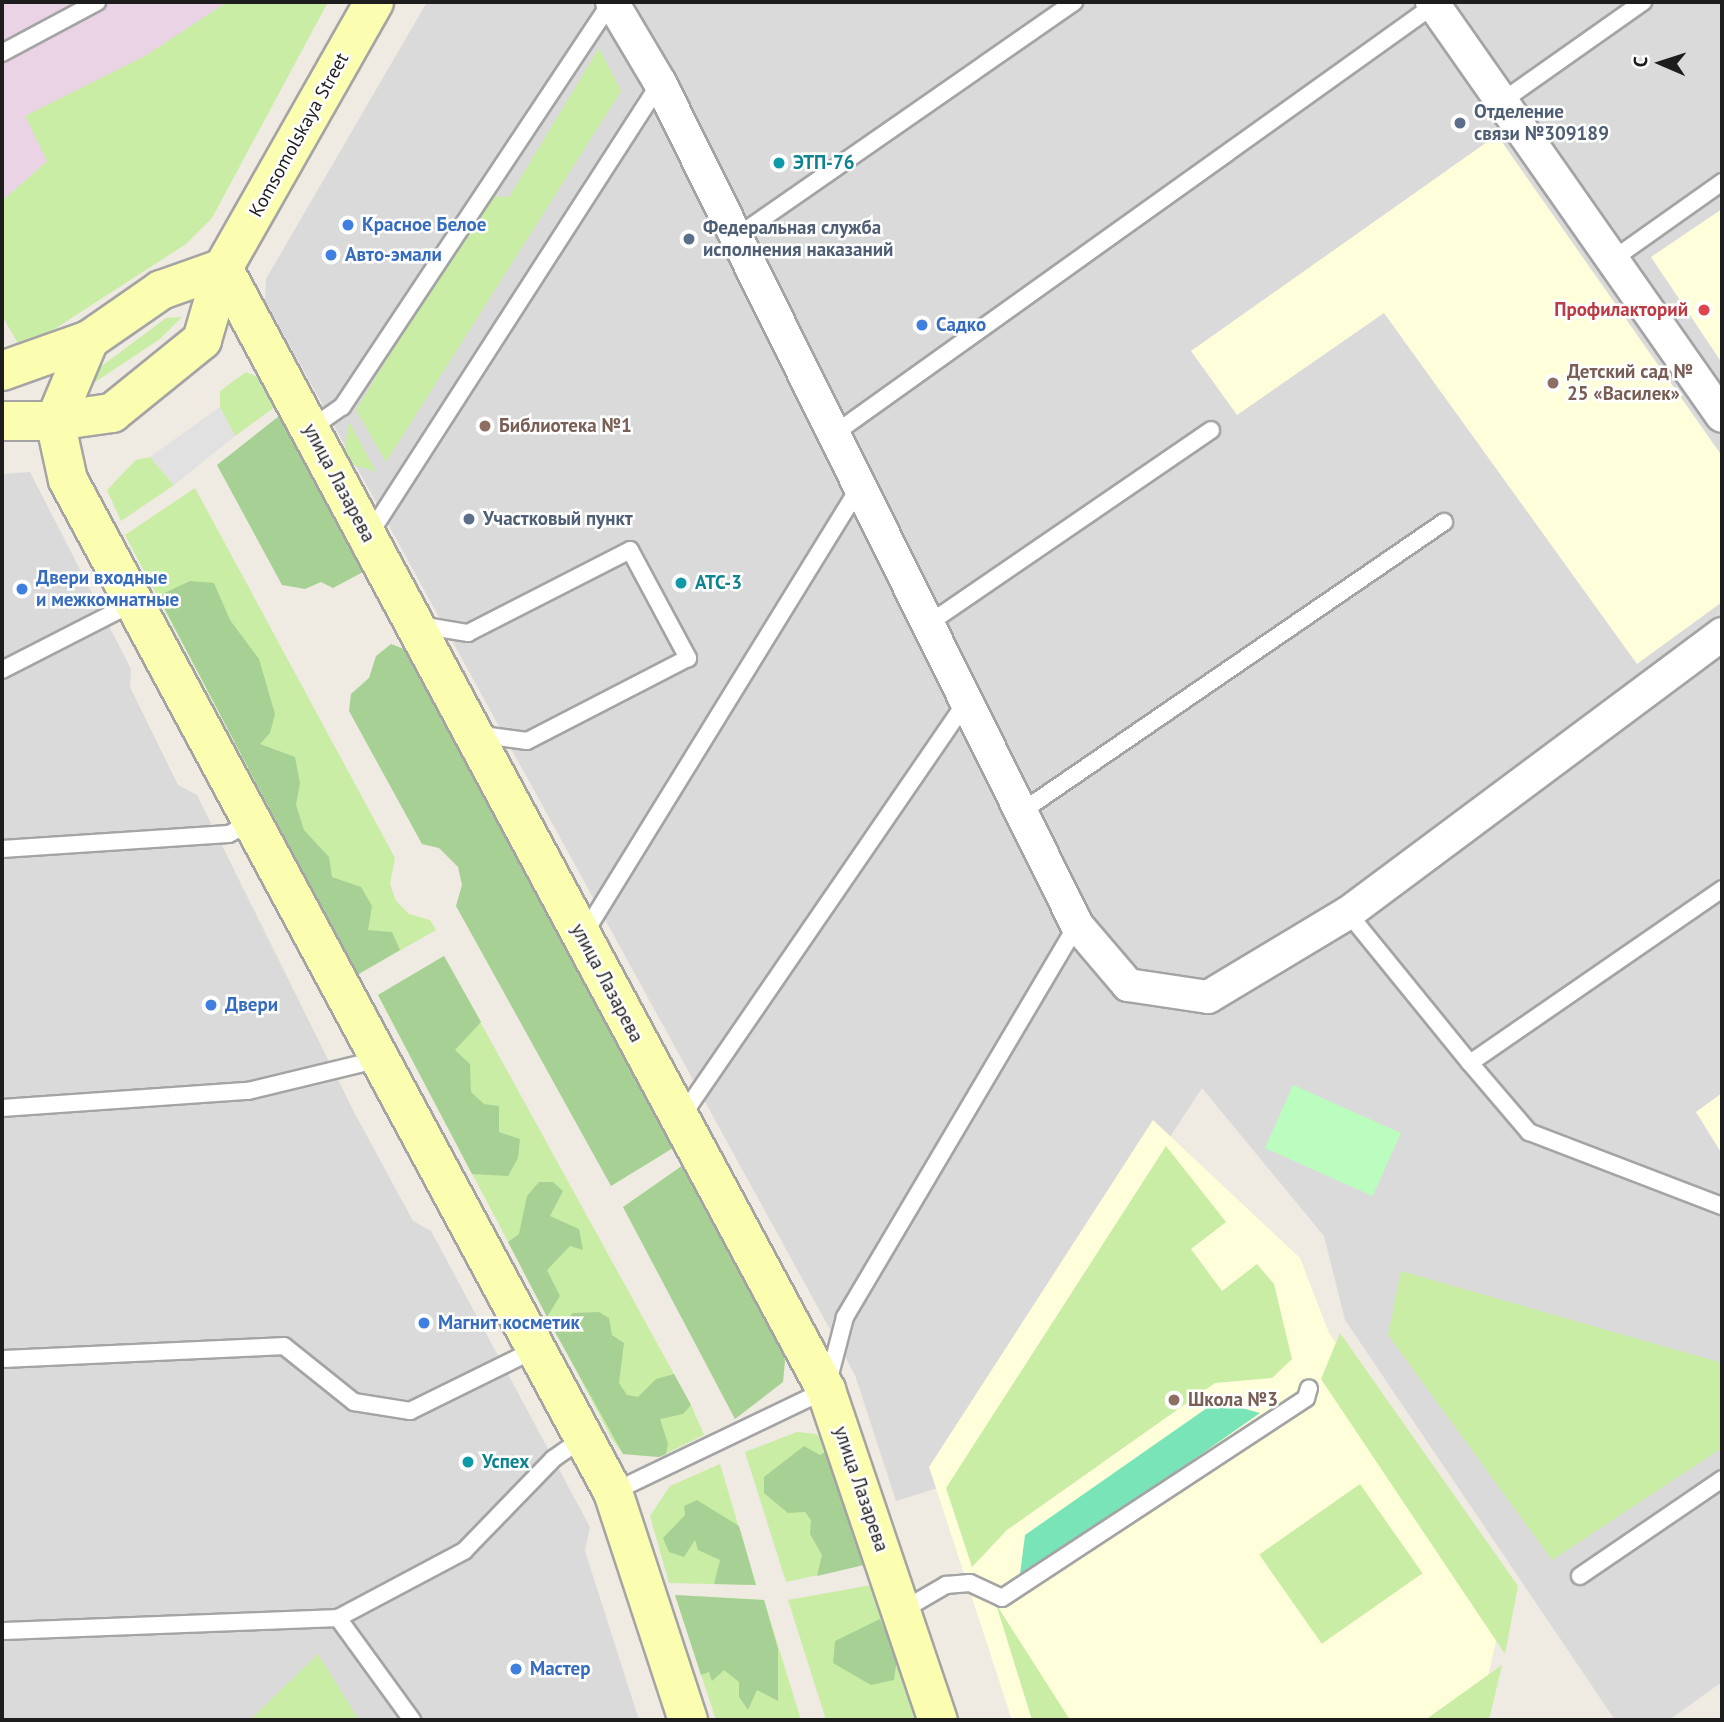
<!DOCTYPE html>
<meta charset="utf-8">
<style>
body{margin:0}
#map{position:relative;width:1724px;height:1722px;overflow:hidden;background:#efeae2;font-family:"PT Sans",sans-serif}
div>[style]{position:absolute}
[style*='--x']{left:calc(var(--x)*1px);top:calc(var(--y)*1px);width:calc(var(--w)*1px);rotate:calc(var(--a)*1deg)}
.residential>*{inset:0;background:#dbdada}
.industrial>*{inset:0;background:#e9d3e5}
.education>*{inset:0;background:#fffedb}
.grass>*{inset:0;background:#c9eda4;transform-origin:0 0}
.forest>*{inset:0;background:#a7d194}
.park>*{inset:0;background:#bbfdbf;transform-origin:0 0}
.pitch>*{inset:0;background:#7ae4b9}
.parking>*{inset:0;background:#e1e1e1}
.roads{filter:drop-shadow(2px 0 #a4a4a4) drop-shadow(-2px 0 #a4a4a4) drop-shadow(0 2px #a4a4a4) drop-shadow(0 -2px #a4a4a4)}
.lane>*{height:16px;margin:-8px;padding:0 8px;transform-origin:8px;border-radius:8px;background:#fff}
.street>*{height:32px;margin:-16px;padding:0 16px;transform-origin:16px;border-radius:16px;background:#fff}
.secondary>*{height:38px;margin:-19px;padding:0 19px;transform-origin:19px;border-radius:19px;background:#fbfeb1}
.dots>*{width:19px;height:19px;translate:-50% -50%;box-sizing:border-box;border:4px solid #fff;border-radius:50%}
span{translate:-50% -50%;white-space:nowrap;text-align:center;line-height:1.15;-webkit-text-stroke:5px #fff;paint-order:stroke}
.service-label{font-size:19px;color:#4e5e75;font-weight:700}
.left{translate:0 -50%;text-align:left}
.street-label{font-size:19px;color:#1d1d1d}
.culture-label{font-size:19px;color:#0d838f;font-weight:700}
.shop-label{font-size:19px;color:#366cbe;font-weight:700}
.health-label{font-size:19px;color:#be3a42;font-weight:700}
.right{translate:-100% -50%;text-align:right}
.education-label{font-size:19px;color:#785e54;font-weight:700}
.frame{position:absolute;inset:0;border:4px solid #1d1d1d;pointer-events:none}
.north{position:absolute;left:1626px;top:28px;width:70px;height:70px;-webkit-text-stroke:5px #fff;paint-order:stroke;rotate:273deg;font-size:19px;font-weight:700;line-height:28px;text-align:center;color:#1d1d1d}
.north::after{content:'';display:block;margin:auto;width:24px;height:32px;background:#1d1d1d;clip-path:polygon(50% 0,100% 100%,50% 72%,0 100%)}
</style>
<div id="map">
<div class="residential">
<i style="clip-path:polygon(427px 2px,1722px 2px,1722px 1682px,1669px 1720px,1615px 1720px,1345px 1320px,1324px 1236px,1202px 1088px,941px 1487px,896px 1501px,855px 1375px,265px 300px,266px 279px)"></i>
<i style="clip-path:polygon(30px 472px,131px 669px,130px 687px,178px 785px,197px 795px,354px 1112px,413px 1221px,431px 1231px,590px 1527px,585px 1551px,639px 1720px,2px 1720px,2px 474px)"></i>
</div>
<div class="industrial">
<i style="clip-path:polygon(2px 2px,263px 2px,2px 209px)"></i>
</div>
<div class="education">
<i style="clip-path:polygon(1497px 135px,1722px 456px,1722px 602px,1637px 664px,1384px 313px,1237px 415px,1191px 351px)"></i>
<i style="clip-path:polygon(1722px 209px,1722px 363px,1651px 257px)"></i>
<i style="clip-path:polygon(1722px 1093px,1722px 1154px,1696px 1112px)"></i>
<i style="clip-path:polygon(1153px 1120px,1300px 1258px,1329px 1333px,1508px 1588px,1478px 1720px,1012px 1720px,929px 1467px)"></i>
</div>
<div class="grass">
<i style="clip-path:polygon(227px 2px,328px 2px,212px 218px,186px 244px,22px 350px,2px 316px,2px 201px,47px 161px,25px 116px,145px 56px)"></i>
<i style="clip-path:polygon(599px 48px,621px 91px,386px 462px,356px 410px,486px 196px,509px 197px)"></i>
<i style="clip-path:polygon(182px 317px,160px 339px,89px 386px,95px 371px,166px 318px)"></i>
<i style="clip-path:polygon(246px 372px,265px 380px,279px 404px,235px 436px,220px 407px,220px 391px)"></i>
<i style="clip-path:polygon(349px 421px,376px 472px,351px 464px,344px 453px)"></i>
<i style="clip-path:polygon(150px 457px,174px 485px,121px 521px,107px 490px,136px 460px)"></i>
<i style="clip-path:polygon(195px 488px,395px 858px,390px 884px,396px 901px,409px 914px,430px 920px,436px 930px,357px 975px,125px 535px)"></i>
<i style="clip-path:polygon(444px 956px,691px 1405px,704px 1435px,659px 1457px,623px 1454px,612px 1439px,378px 995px)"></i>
<i style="clip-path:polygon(1166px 1146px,1226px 1222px,1191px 1249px,1222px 1291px,1257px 1264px,1274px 1284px,1292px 1359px,1272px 1378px,1215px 1383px,1007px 1530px,972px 1567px,946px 1488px)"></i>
<i style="clip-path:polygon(1401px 1271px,1722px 1363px,1722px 1448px,1552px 1560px,1388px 1335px)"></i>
<i style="clip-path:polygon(1340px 1333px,1518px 1586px,1505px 1654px,1321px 1379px)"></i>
<i style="clip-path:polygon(797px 1432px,816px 1434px,827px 1444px,868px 1564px,786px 1582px,745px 1452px)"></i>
<i style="clip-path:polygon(720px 1464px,756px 1585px,669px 1583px,650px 1516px,670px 1486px)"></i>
<i style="left:1360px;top:1484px;width:109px;height:123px;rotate:55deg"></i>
<i style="clip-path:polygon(877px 1584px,919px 1720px,826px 1720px,788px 1600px)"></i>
<i style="clip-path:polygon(675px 1595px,764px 1600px,801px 1720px,716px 1720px)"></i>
<i style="clip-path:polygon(996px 1604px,1070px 1720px,1032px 1720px)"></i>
<i style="clip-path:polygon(318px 1654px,359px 1720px,250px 1720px)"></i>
<i style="clip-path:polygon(1502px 1665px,1489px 1720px,1425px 1720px)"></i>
</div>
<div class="forest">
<i style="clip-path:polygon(283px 413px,365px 566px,363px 572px,333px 588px,321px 582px,305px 589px,282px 585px,217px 465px)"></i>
<i style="clip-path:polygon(190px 581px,214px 583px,230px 620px,259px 659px,275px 714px,270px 733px,260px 744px,295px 757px,300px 783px,296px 805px,304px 830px,329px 857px,332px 877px,361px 887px,372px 906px,368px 930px,392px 932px,400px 950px,357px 975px,158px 596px)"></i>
<i style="clip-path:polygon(391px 644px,412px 652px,678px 1145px,611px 1186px,456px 906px,462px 885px,458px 867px,439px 848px,422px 844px,349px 711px,351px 694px,369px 678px,376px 656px)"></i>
<i style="clip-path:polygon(444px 956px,481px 1022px,455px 1050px,470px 1064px,471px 1092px,484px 1104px,499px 1106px,499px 1132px,520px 1139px,518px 1158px,508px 1176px,472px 1174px,378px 995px)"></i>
<i style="clip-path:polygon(686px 1163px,779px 1330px,785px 1361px,783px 1382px,735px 1419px,623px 1207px)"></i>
<i style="clip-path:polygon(539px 1182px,553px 1182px,563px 1191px,550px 1216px,579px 1229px,583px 1250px,570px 1246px,547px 1270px,560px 1296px,547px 1317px,508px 1242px,519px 1234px,527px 1196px)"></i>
<i style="clip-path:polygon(599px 1312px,609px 1318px,612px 1335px,624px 1343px,619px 1383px,627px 1395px,638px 1397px,656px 1379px,674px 1374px,691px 1405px,683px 1414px,660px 1419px,668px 1444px,666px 1454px,659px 1457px,623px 1454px,555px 1332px,573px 1313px)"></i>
<i style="clip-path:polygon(804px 1446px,820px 1455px,829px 1450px,868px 1564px,817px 1576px,822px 1555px,810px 1534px,811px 1520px,805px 1512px,788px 1513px,764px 1493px,764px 1477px)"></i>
<i style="clip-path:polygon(697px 1500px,739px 1526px,756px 1585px,714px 1584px,720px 1560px,698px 1550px,695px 1540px,684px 1557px,669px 1552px,663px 1538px,685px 1515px,684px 1506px)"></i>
<i style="clip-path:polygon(675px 1595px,764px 1600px,778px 1649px,778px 1701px,757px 1690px,748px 1710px,739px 1697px,739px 1682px,724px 1670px,712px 1681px,709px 1672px,701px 1675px)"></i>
<i style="clip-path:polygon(880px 1619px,897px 1658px,894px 1680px,871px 1685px,833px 1663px,835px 1641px)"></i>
</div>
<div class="park">
<i style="left:1293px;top:1085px;width:118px;height:69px;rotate:24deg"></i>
</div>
<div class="pitch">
<i style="clip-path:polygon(1217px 1401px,1260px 1413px,1029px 1575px,1020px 1574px,1025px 1535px)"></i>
</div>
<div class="parking">
<i style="clip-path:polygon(220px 407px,235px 436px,174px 485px,150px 457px)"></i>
</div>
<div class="roads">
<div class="lane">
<i style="--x:2;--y:53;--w:108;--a:-28.2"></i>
<i style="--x:1501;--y:102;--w:174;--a:-35.2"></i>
<i style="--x:736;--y:237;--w:412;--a:-34.8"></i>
<i style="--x:1612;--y:260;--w:135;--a:-35.3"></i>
<i style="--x:310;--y:429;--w:39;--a:-35"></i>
<i style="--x:342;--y:407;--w:486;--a:-56.4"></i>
<i style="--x:834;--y:434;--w:738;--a:-35.56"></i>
<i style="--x:369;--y:535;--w:538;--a:-57.23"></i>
<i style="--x:928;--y:624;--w:343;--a:-34.4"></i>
<i style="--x:419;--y:625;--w:50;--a:9.3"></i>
<i style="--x:468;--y:633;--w:182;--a:-27.1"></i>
<i style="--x:630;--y:550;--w:123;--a:61.8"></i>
<i style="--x:688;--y:658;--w:181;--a:152.7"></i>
<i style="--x:527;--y:741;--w:51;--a:-172.2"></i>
<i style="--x:2;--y:670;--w:147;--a:-27.1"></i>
<i style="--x:1021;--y:812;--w:513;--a:-34.43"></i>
<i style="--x:2;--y:849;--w:227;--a:-3.8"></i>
<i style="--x:229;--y:834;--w:26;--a:-28"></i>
<i style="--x:1348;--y:913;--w:193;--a:50.9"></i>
<i style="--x:1470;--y:1063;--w:306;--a:-34.6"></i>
<i style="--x:584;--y:934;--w:526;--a:-58.36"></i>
<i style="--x:1470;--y:1063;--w:91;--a:49.5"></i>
<i style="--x:1529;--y:1132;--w:207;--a:21"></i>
<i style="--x:2;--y:1108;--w:247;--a:-4"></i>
<i style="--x:248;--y:1091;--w:136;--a:-13.6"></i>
<i style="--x:682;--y:1116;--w:502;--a:-55.55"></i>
<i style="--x:2;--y:1359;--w:282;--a:-2.6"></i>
<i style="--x:284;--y:1346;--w:90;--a:38.7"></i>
<i style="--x:354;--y:1402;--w:57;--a:9.1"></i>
<i style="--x:410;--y:1411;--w:140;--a:-26.2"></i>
<i style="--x:613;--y:1492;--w:236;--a:-25.6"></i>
<i style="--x:826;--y:1390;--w:75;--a:-75.4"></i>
<i style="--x:845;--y:1317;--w:456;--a:-59.4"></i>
<i style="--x:1580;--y:1576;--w:172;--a:-34.3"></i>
<i style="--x:903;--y:1610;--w:50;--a:-30.2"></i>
<i style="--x:946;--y:1585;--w:24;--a:-5"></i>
<i style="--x:970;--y:1583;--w:35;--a:25"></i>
<i style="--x:1002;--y:1598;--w:364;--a:-33.3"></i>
<i style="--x:1306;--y:1398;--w:10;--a:-73"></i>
<i style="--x:338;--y:1618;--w:126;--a:54"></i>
<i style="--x:2;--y:1631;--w:336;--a:-2.2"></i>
<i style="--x:338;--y:1618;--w:143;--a:-28"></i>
<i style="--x:464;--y:1551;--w:128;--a:-45.9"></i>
<i style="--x:553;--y:1459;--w:38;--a:-35"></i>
</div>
<div class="street">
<i style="--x:612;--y:2;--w:94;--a:59.3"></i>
<i style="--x:660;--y:83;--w:940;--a:63.65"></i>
<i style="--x:1077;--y:925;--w:79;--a:49.6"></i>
<i style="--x:1128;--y:985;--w:81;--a:8.5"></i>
<i style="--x:1208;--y:997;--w:163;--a:-31"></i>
<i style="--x:1348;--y:913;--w:467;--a:-36.7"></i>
<i style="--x:1432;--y:2;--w:505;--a:54.99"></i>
</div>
<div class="secondary">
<i style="--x:223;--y:268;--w:1274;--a:61.74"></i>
<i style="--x:826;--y:1390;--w:348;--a:71.3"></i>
<i style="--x:2;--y:371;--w:92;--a:-19.6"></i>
<i style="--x:2;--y:421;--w:53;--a:0"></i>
<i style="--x:55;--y:421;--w:58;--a:-8"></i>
<i style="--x:112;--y:413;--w:116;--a:-39"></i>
<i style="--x:202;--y:340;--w:75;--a:-73.7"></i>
<i style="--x:223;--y:268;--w:306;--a:-60.4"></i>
<i style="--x:55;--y:421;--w:60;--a:77.6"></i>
<i style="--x:68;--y:480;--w:1149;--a:61.7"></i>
<i style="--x:613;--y:1492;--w:240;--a:71.8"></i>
<i style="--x:55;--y:421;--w:88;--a:-67.2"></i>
<i style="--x:89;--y:340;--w:88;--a:-34.8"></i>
<i style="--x:161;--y:290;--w:66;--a:-19.5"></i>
</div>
</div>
<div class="dots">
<i style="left:1460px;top:123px;background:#5c6f8a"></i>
<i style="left:779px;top:163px;background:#0f9aa8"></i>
<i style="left:348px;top:225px;background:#3f7fe0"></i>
<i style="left:689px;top:239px;background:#5c6f8a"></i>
<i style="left:331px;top:255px;background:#3f7fe0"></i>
<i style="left:1704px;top:310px;background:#e0444e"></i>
<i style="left:922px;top:325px;background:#3f7fe0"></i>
<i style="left:1553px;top:383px;background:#8d6e63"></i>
<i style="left:485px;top:426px;background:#8d6e63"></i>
<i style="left:469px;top:519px;background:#5c6f8a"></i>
<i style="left:681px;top:583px;background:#0f9aa8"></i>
<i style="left:22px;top:589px;background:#3f7fe0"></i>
<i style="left:211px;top:1005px;background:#3f7fe0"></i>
<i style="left:424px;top:1323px;background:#3f7fe0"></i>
<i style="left:1174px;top:1400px;background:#8d6e63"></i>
<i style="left:468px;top:1462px;background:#0f9aa8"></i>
<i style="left:516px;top:1669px;background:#3f7fe0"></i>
</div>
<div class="service-label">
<span class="left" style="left:1474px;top:123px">Отделение<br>связи №309189</span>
<span class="left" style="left:703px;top:239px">Федеральная служба<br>исполнения наказаний</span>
<span class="left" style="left:483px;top:519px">Участковый пункт</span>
</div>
<div class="street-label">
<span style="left:299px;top:135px;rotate:-61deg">Komsomolskaya Street</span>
<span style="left:339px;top:483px;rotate:62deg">улица Лазарева</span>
<span style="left:607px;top:983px;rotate:62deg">улица Лазарева</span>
<span style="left:861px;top:1489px;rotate:71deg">улица Лазарева</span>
</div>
<div class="culture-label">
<span class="left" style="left:793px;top:163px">ЭТП-76</span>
<span class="left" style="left:695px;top:583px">АТС-3</span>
<span class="left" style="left:482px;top:1462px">Успех</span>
</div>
<div class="shop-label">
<span class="left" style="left:362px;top:225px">Красное Белое</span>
<span class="left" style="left:345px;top:255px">Авто-эмали</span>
<span class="left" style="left:936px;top:325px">Садко</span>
<span class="left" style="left:36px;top:589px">Двери входные<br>и межкомнатные</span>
<span class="left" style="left:225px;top:1005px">Двери</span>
<span class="left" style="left:438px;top:1323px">Магнит косметик</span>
<span class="left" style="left:530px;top:1669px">Мастер</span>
</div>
<div class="health-label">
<span class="right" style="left:1688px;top:310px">Профилакторий</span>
</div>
<div class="education-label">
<span class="left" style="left:1567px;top:383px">Детский сад №<br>25 «Василек»</span>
<span class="left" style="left:499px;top:426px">Библиотека №1</span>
<span class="left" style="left:1188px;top:1400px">Школа №3</span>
</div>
<div class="frame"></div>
<div class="north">С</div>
</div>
